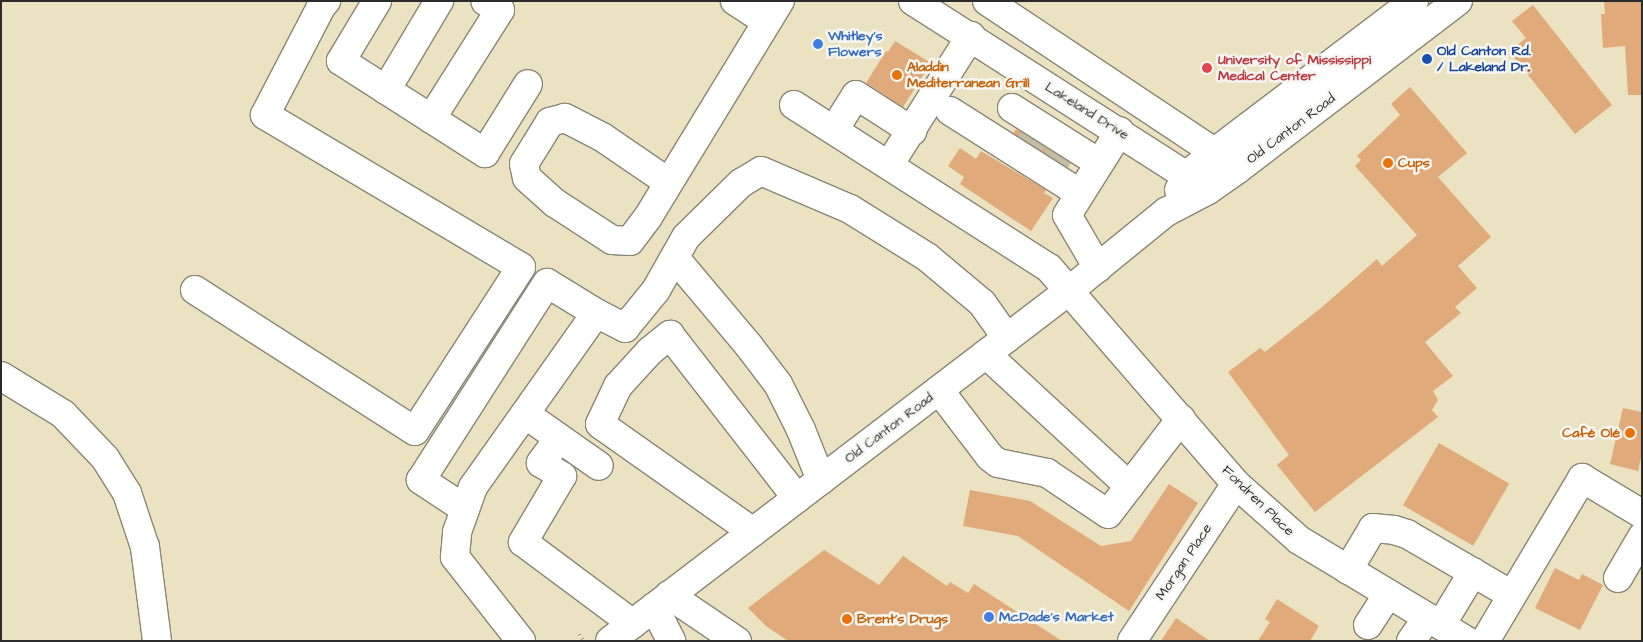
<!DOCTYPE html>
<meta charset="utf-8">
<style>
body{margin:0}
#map{position:relative;width:1643px;height:642px;overflow:hidden;background:#eae2c1;font-family:"Architects Daughter",sans-serif}
div>[style]{position:absolute}
[style*='--x']{left:calc(var(--x)*1px);top:calc(var(--y)*1px);width:calc(var(--w)*1px);rotate:calc(var(--a)*1deg)}
.building>*{inset:0;background:#e0aa7a;transform-origin:0 0}
.minor-tunnel>*{height:28px;margin-top:-14px;transform-origin:0;background:repeating-linear-gradient(90deg,#c4bda3 0 28px,transparent 0 42px)}
.path>*{height:3px;margin-top:-1.5px;transform-origin:0;background:repeating-linear-gradient(90deg,#8a8676 0 1px,transparent 0 5px)}
.roads{filter:drop-shadow(1px 0 #8a8676) drop-shadow(-1px 0 #8a8676) drop-shadow(0 1px #8a8676) drop-shadow(0 -1px #8a8676)}
.minor>*{height:28px;margin:-14px;padding:0 14px;transform-origin:14px;border-radius:14px;background:#fff}
.major>*{height:28px;margin:-14px;padding:0 14px;transform-origin:14px;border-radius:14px;background:#fff}
.dots>*{width:14px;height:14px;translate:-50% -50%;box-sizing:border-box;border:2px solid #f6f6f2;border-radius:50%}
span{translate:-50% -50%;white-space:nowrap;text-align:center;line-height:1.15;-webkit-text-stroke:5px #f6f6f2;paint-order:stroke}
.shop-label{font-size:14px;color:#366cbe;font-weight:700}
.left{translate:0 -50%;text-align:left}
.transit-label{font-size:14px;color:#164399;font-weight:700}
.health-label{font-size:14px;color:#be3a42;font-weight:700}
.food-label{font-size:14px;color:#c56008;font-weight:700}
.right{translate:-100% -50%;text-align:right}
.street-label{font-size:14px;color:#2b2b2b}
.frame{position:absolute;inset:0;border:2px solid #2b2b2b;pointer-events:none}
</style>
<div id="map">
<div class="building">
<i style="clip-path:polygon(1604px 1px,1642px 1px,1642px 95px,1628px 95px,1625px 46px,1603px 48px,1601px 14px,1605px 14px)"></i>
<i style="clip-path:polygon(1533px 5px,1612px 105px,1575px 134px,1509px 51px,1526px 38px,1512px 21px)"></i>
<i style="clip-path:polygon(895px 41px,931px 63px,903px 107px,866px 83px,886px 51px,888px 52px)"></i>
<i style="clip-path:polygon(1410px 87px,1467px 153px,1438px 177px,1491px 237px,1458px 266px,1477px 288px,1455px 307px,1461px 313px,1425px 342px,1453px 376px,1433px 391px,1438px 400px,1432px 410px,1438px 417px,1315px 512px,1277px 465px,1289px 455px,1228px 372px,1260px 348px,1265px 352px,1321px 308px,1377px 259px,1382px 266px,1417px 235px,1355px 166px,1361px 160px,1357px 156px,1400px 115px,1391px 104px)"></i>
<i style="left:1016px;top:129px;width:58px;height:5px;rotate:32deg"></i>
<i style="clip-path:polygon(960px 148px,976px 159px,981px 151px,1046px 190px,1044px 193px,1053px 198px,1031px 231px,960px 184px,964px 177px,948px 166px)"></i>
<i style="clip-path:polygon(1623px 408px,1642px 412px,1642px 454px,1638px 471px,1610px 464px)"></i>
<i style="left:1439px;top:443px;width:81px;height:72px;rotate:30deg"></i>
<i style="clip-path:polygon(1169px 484px,1198px 503px,1129px 611px,1018px 536px,963px 526px,970px 490px,1030px 501px,1101px 546px,1131px 541px)"></i>
<i style="clip-path:polygon(824px 550px,879px 585px,903px 556px,947px 586px,950px 582px,968px 593px,974px 584px,1062px 641px,788px 641px,766px 626px,748px 608px)"></i>
<i style="clip-path:polygon(1555px 568px,1579px 580px,1582px 574px,1603px 585px,1580px 630px,1535px 608px)"></i>
<i style="clip-path:polygon(1277px 599px,1319px 626px,1310px 641px,1258px 641px,1270px 622px,1265px 619px)"></i>
<i style="clip-path:polygon(1176px 618px,1210px 641px,1161px 641px)"></i>
</div>
<div class="minor-tunnel">
<i style="--x:1025;--y:152;--w:25;--a:-58"></i>
<i style="--x:1051;--y:168;--w:24;--a:-57"></i>
</div>
<div class="path">
<i style="--x:579;--y:634;--w:9;--a:54"></i>
</div>
<div class="roads">
<div class="minor">
<i style="--x:377;--y:1;--w:70;--a:121"></i>
<i style="--x:341;--y:61;--w:171;--a:32.6"></i>
<i style="--x:485;--y:153;--w:81;--a:-58.1"></i>
<i style="--x:735;--y:1;--w:37;--a:33"></i>
<i style="--x:386;--y:90;--w:104;--a:-59.2"></i>
<i style="--x:794;--y:105;--w:303;--a:32.6"></i>
<i style="--x:1049;--y:268;--w:286;--a:49.1"></i>
<i style="--x:1236;--y:484;--w:84;--a:41.6"></i>
<i style="--x:1299;--y:540;--w:196;--a:31"></i>
<i style="--x:1012;--y:108;--w:103;--a:32.3"></i>
<i style="--x:950;--y:111;--w:153;--a:32.4"></i>
<i style="--x:431;--y:119;--w:129;--a:-57.7"></i>
<i style="--x:500;--y:10;--w:17;--a:-149"></i>
<i style="--x:834;--y:130;--w:41;--a:-57.8"></i>
<i style="--x:856;--y:95;--w:67;--a:32.7"></i>
<i style="--x:889;--y:165;--w:153;--a:-57.6"></i>
<i style="--x:668;--y:182;--w:80;--a:-145.7"></i>
<i style="--x:602;--y:137;--w:42;--a:-152.8"></i>
<i style="--x:565;--y:118;--w:16;--a:165"></i>
<i style="--x:550;--y:122;--w:49;--a:121.8"></i>
<i style="--x:524;--y:164;--w:14;--a:78"></i>
<i style="--x:527;--y:178;--w:38;--a:42"></i>
<i style="--x:555;--y:203;--w:68;--a:33"></i>
<i style="--x:612;--y:240;--w:18;--a:3"></i>
<i style="--x:630;--y:241;--w:30;--a:-53"></i>
<i style="--x:648;--y:217;--w:253;--a:-58.6"></i>
<i style="--x:675;--y:258;--w:115;--a:49.9"></i>
<i style="--x:749;--y:346;--w:48;--a:52.7"></i>
<i style="--x:778;--y:384;--w:51;--a:63.4"></i>
<i style="--x:801;--y:430;--w:54;--a:68.2"></i>
<i style="--x:1098;--y:268;--w:61;--a:-120.3"></i>
<i style="--x:1067;--y:215;--w:99;--a:-57.8"></i>
<i style="--x:195;--y:290;--w:261;--a:32.7"></i>
<i style="--x:415;--y:431;--w:195;--a:-57.1"></i>
<i style="--x:521;--y:267;--w:298;--a:-149.3"></i>
<i style="--x:265;--y:115;--w:122;--a:-62.6"></i>
<i style="--x:321;--y:7;--w:8;--a:-50"></i>
<i style="--x:986;--y:354;--w:195;--a:42.7"></i>
<i style="--x:1;--y:376;--w:73;--a:31.5"></i>
<i style="--x:63;--y:414;--w:61;--a:46.3"></i>
<i style="--x:105;--y:458;--w:41;--a:57.8"></i>
<i style="--x:127;--y:493;--w:57;--a:71.6"></i>
<i style="--x:145;--y:547;--w:95;--a:82.7"></i>
<i style="--x:939;--y:390;--w:84;--a:52.7"></i>
<i style="--x:990;--y:457;--w:10;--a:37"></i>
<i style="--x:998;--y:463;--w:50;--a:11.5"></i>
<i style="--x:1047;--y:473;--w:73;--a:33.9"></i>
<i style="--x:1108;--y:514;--w:120;--a:-52.5"></i>
<i style="--x:525;--y:414;--w:90;--a:35.1"></i>
<i style="--x:559;--y:438;--w:31;--a:126"></i>
<i style="--x:541;--y:463;--w:25;--a:32"></i>
<i style="--x:562;--y:476;--w:77;--a:120.6"></i>
<i style="--x:523;--y:542;--w:137;--a:36.7"></i>
<i style="--x:465;--y:509;--w:53;--a:-146.6"></i>
<i style="--x:421;--y:480;--w:234;--a:-57.4"></i>
<i style="--x:547;--y:283;--w:57;--a:31.5"></i>
<i style="--x:753;--y:532;--w:187;--a:-144.8"></i>
<i style="--x:600;--y:424;--w:42;--a:-64.7"></i>
<i style="--x:618;--y:386;--w:47;--a:-47.6"></i>
<i style="--x:650;--y:351;--w:26;--a:-39"></i>
<i style="--x:670;--y:335;--w:207;--a:52.1"></i>
<i style="--x:1348;--y:570;--w:49;--a:-59.2"></i>
<i style="--x:1373;--y:528;--w:21;--a:5"></i>
<i style="--x:1394;--y:530;--w:14;--a:17"></i>
<i style="--x:1407;--y:534;--w:121;--a:30.2"></i>
<i style="--x:1618;--y:578;--w:48;--a:-59.7"></i>
<i style="--x:669;--y:595;--w:82;--a:34.1"></i>
<i style="--x:654;--y:607;--w:38;--a:63"></i>
<i style="--x:1368;--y:625;--w:37;--a:-57"></i>
<i style="--x:1441;--y:625;--w:62;--a:-58.9"></i>
<i style="--x:521;--y:641;--w:107;--a:-128.2"></i>
<i style="--x:455;--y:557;--w:25;--a:-85"></i>
<i style="--x:457;--y:532;--w:48;--a:-70.4"></i>
<i style="--x:473;--y:487;--w:213;--a:-54.7"></i>
<i style="--x:596;--y:313;--w:33;--a:27"></i>
<i style="--x:625;--y:328;--w:49;--a:-50.8"></i>
<i style="--x:656;--y:290;--w:61;--a:-60.5"></i>
<i style="--x:686;--y:237;--w:77;--a:-44.5"></i>
<i style="--x:741;--y:183;--w:23;--a:-31"></i>
<i style="--x:761;--y:171;--w:97;--a:23.1"></i>
<i style="--x:850;--y:209;--w:91;--a:31.9"></i>
<i style="--x:927;--y:257;--w:72;--a:39.9"></i>
<i style="--x:982;--y:303;--w:43;--a:54.5"></i>
<i style="--x:610;--y:641;--w:579;--a:-37.35"></i>
<i style="--x:1070;--y:290;--w:124;--a:-39.1"></i>
<i style="--x:1132;--y:641;--w:188;--a:-56.5"></i>
<i style="--x:1411;--y:641;--w:29;--a:-55"></i>
<i style="--x:1485;--y:641;--w:190;--a:-59.2"></i>
<i style="--x:1582;--y:478;--w:70;--a:31"></i>
</div>
<div class="major">
<i style="--x:913;--y:1;--w:350;--a:32.6"></i>
<i style="--x:987;--y:1;--w:291;--a:33.6"></i>
<i style="--x:1179;--y:190;--w:17;--a:-62"></i>
<i style="--x:1187;--y:175;--w:36;--a:-39"></i>
<i style="--x:1215;--y:152;--w:250;--a:-37.2"></i>
<i style="--x:1166;--y:212;--w:47;--a:-27.6"></i>
<i style="--x:1208;--y:190;--w:37;--a:-35"></i>
<i style="--x:1238;--y:169;--w:277;--a:-37.4"></i>
</div>
</div>
<div class="dots">
<i style="left:818px;top:44px;background:#3f7fe0"></i>
<i style="left:1427px;top:59px;background:#1a4fb4"></i>
<i style="left:1207px;top:68px;background:#e0444e"></i>
<i style="left:897px;top:75px;background:#e8710a"></i>
<i style="left:1388px;top:163px;background:#e8710a"></i>
<i style="left:1630px;top:433px;background:#e8710a"></i>
<i style="left:989px;top:617px;background:#3f7fe0"></i>
<i style="left:847px;top:619px;background:#e8710a"></i>
</div>
<div class="shop-label">
<span class="left" style="left:828px;top:44px">Whitley's<br>Flowers</span>
<span class="left" style="left:999px;top:617px">McDade's Market</span>
</div>
<div class="transit-label">
<span class="left" style="left:1437px;top:59px">Old Canton Rd.<br>/ Lakeland Dr.</span>
</div>
<div class="health-label">
<span class="left" style="left:1218px;top:68px">University of Mississippi<br>Medical Center</span>
</div>
<div class="food-label">
<span class="left" style="left:907px;top:75px">Aladdin<br>Mediterranean Grill</span>
<span class="left" style="left:1398px;top:163px">Cups</span>
<span class="right" style="left:1620px;top:433px">Café Olé</span>
<span class="left" style="left:857px;top:619px">Brent's Drugs</span>
</div>
<div class="street-label">
<span style="left:1087px;top:111px;rotate:32deg">Lakeland Drive</span>
<span style="left:1291px;top:129px;rotate:-37deg">Old Canton Road</span>
<span style="left:889px;top:428px;rotate:-37deg">Old Canton Road</span>
<span style="left:1258px;top:501px;rotate:44deg">Fondren Place</span>
<span style="left:1184px;top:562px;rotate:-56deg">Morgan Place</span>
</div>
<div class="frame"></div>
</div>
